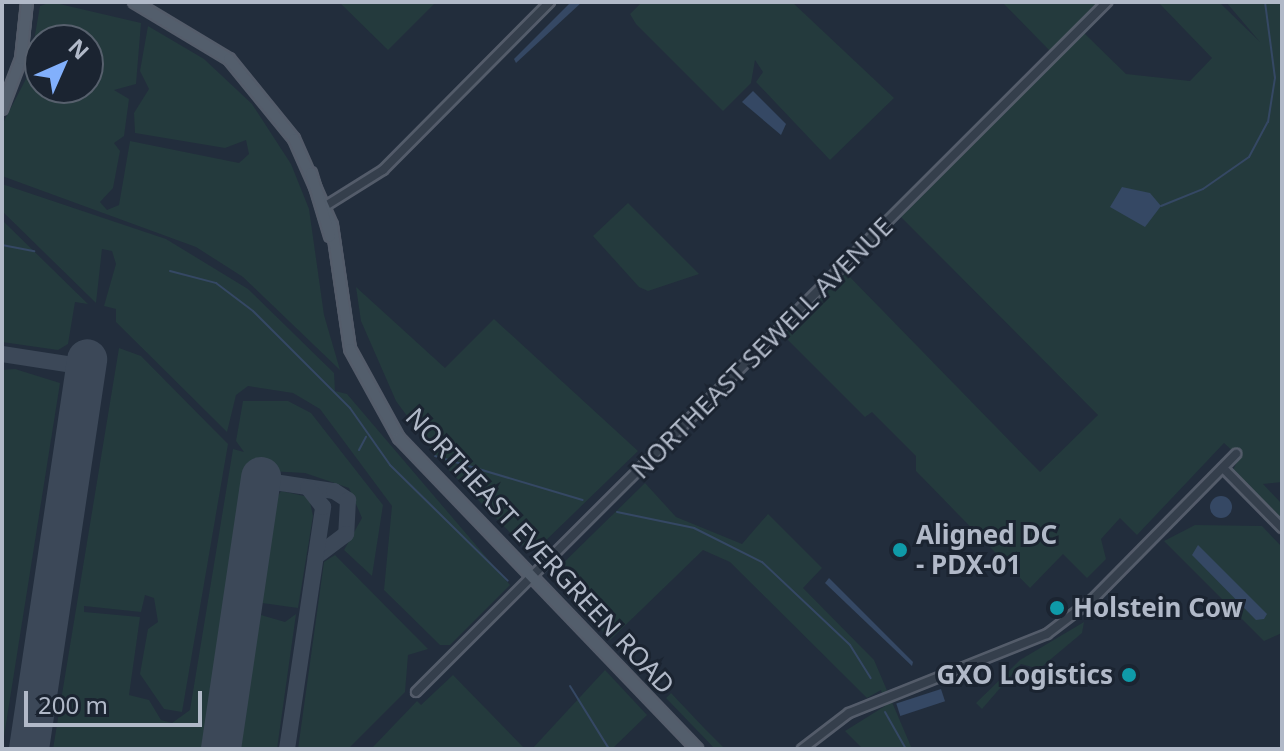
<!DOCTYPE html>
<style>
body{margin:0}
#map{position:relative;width:1284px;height:751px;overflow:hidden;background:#222d3c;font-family:"Noto Sans",sans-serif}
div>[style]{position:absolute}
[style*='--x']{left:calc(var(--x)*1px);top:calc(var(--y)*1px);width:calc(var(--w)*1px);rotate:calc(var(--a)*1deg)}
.green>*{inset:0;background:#243a3d}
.water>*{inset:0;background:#354864;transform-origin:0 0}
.round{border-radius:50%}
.stream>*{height:2px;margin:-1px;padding:0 1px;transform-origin:1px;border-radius:1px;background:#354864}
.taxiway>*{height:16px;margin:-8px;padding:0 8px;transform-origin:8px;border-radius:8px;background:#3c4858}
.runway>*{height:40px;margin:-20px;padding:0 20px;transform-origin:20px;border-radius:20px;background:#3c4858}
.roads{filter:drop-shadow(2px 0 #545c6a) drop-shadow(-2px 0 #545c6a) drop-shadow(0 2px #545c6a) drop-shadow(0 -2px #545c6a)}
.minor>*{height:8px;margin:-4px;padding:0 4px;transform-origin:4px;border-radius:4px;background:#353f4c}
.major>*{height:10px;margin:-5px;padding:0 5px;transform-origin:5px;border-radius:5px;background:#535e6c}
.dots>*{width:22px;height:22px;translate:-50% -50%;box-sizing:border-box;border:4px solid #1b2431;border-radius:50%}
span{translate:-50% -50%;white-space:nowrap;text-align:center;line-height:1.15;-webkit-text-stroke:6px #1b2431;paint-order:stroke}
.street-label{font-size:26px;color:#b1b9c8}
.poi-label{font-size:26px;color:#b1b9c8;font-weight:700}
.left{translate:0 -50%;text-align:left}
.right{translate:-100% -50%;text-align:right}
.frame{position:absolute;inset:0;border:4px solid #b1b9c8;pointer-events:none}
.north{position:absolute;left:24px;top:24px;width:80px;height:80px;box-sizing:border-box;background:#1b2431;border:2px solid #57606d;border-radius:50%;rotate:45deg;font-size:22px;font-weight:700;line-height:32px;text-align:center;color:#b1b9c8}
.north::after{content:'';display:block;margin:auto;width:28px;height:36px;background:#82b0fc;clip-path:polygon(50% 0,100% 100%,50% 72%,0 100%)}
.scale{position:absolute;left:24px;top:691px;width:178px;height:36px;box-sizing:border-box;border:4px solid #b1b9c8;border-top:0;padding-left:10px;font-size:24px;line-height:28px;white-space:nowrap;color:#b1b9c8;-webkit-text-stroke:6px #1b2431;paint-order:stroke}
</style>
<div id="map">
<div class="green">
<i style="clip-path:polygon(evenodd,51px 2px,141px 23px,136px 84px,114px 90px,129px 99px,124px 136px,114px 143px,120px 151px,113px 188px,100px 202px,107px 210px,119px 205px,130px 141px,239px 163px,249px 154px,246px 140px,225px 148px,135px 133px,134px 113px,149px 89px,140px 71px,148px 26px,204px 59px,252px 104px,291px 164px,309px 209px,324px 315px,340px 370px,243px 277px,196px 247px,2px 176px,2px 125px,28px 75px,40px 6px,51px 2px,40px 40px,88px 40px,88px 88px,40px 88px,40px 40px)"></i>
<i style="clip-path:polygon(339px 2px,436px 2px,388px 50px)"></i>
<i style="clip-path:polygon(642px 2px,792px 2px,894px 98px,830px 160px,756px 82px,763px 72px,755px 60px,751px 83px,723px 111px,636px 24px,630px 14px)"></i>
<i style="clip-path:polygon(1002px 2px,1099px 2px,1050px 51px)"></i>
<i style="clip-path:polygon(1158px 2px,1219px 2px,1260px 42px,1226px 2px,1282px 2px,1282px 482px,1263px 484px,1282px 504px,1282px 520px,1233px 470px,1239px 457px,1224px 443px,1137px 535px,1120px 518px,1101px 539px,1106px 559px,1087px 578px,1063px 554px,1030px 588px,916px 471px,916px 456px,872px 412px,865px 417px,783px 335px,846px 273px,1040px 472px,1098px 415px,901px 217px,1083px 32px,1126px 74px,1190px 81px,1212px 58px)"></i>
<i style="clip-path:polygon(2px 184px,166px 239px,248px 289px,334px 373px,335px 391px,347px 394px,510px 585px,450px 645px,440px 645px,384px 590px,392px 506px,320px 409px,293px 393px,248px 386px,236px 395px,227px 432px,116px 322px,116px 309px,104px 306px,116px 264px,112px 251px,102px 249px,96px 303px,2px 211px)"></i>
<i style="clip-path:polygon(628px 203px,699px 274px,648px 291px,639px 287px,593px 236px)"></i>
<i style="clip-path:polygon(2px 220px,88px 304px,75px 302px,68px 344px,58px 350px,2px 342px)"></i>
<i style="clip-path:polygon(356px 287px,445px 368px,494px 319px,638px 451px,537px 549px,527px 550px,440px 461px,396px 401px,361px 321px)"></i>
<i style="clip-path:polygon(119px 348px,141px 356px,228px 444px,182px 712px,164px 709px,140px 674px,148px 629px,158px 622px,154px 598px,145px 595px,141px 612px,84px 606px,84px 612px,140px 617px,129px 695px,149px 700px,161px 720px,172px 723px,190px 710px,233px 449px,244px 452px,236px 441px,243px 401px,288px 401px,311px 413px,383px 505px,372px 576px,344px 550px,362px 518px,349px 488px,305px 473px,250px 470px,207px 749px,53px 749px)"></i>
<i style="clip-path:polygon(15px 369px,60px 383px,2px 749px,2px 370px)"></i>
<i style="clip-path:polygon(645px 483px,676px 517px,742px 544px,768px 514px,822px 568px,803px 588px,874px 660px,912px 749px,863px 749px,845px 731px,885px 706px,881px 690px,867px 698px,730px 562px,703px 550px,610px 640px,553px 573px)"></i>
<i style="clip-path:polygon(281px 491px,309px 497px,313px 516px,298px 608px,255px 602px,269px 511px)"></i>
<i style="clip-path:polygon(1195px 525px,1262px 526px,1282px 547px,1282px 633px,1264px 641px,1164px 541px)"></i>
<i style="clip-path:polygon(335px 555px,428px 649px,408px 655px,405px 692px,348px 749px,298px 749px,324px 562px)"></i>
<i style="clip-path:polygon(254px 613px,285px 622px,296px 614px,277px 749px,234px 749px)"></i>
<i style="clip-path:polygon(1084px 622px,1082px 633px,1039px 669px,1021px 664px,982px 709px,976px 703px,1020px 660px)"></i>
<i style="clip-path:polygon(605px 670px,647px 715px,612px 749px,532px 749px)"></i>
<i style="clip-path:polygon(453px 675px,525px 749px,371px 749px,417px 701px,421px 705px)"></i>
<i style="clip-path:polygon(671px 693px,706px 730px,725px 749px,715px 749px,666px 698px)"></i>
</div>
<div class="water">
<i style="clip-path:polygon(571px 2px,582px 2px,516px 63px,514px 59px)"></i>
<i style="clip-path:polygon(753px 91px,786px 124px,781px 135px,742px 102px)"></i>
<i style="clip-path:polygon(1122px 187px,1150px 193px,1161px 206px,1145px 227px,1110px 207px)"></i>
<i class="round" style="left:1210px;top:496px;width:22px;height:22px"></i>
<i style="clip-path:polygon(1198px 545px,1267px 614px,1264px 619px,1256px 620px,1192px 555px)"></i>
<i style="clip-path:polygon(829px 578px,913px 662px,912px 666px,825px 583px)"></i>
<i style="left:941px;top:689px;width:13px;height:47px;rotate:72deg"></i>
</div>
<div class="stream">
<i style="--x:1161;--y:206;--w:45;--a:-22"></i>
<i style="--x:1203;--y:189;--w:56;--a:-34.8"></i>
<i style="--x:1249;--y:157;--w:40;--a:-62"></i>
<i style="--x:1268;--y:122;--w:45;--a:-81"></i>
<i style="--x:1275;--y:78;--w:77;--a:-97.5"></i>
<i style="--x:2;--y:245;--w:33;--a:11"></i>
<i style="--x:170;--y:271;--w:48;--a:14.6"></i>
<i style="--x:216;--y:283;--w:46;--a:37.1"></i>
<i style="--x:253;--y:311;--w:137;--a:45"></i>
<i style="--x:350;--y:408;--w:70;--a:54.9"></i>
<i style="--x:390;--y:465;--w:165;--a:44.5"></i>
<i style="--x:359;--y:450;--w:15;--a:-62"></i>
<i style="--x:435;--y:456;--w:154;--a:16.6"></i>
<i style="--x:617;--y:512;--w:79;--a:11.7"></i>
<i style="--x:694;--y:528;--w:76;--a:26.6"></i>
<i style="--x:762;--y:562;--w:121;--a:43.3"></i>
<i style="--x:850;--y:645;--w:39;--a:58"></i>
<i style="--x:570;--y:686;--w:74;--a:58.2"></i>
<i style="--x:885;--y:712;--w:43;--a:60.4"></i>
</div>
<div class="taxiway">
<i style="--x:2;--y:354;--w:85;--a:8.8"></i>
<i style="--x:261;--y:480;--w:74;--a:8.6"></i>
<i style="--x:334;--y:491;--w:17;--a:33"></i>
<i style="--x:348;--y:500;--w:34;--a:93"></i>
<i style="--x:346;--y:534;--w:38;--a:143"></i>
<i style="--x:287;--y:749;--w:245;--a:-81.5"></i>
<i style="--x:323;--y:507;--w:24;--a:-128"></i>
</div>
<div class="runway">
<i style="--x:29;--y:749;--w:394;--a:-81.5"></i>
<i style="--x:221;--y:749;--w:275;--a:-81.6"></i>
</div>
<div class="roads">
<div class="minor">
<i style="--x:327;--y:205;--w:66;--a:-32"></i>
<i style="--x:383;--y:170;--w:237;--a:-45.2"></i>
<i style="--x:1223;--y:468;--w:84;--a:45.5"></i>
<i style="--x:416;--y:692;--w:977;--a:-44.96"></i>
<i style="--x:802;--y:749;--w:59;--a:-37.5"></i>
<i style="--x:849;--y:713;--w:213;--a:-21.8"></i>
<i style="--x:1047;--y:634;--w:58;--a:-37.3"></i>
<i style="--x:1093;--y:599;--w:204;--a:-45.4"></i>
</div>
<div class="major">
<i style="--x:134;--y:2;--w:111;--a:31"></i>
<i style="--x:229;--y:59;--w:103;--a:50.9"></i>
<i style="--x:294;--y:139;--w:94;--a:66.2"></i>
<i style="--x:332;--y:225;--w:125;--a:81.7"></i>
<i style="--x:350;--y:349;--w:102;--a:61.2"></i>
<i style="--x:399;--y:438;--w:431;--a:46.2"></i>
<i style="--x:2;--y:109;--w:53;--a:-69.2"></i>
<i style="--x:21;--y:59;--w:57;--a:-84"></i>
<i style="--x:311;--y:173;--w:66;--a:73.2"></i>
</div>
</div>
<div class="dots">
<i style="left:900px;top:550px;background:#0f9aa8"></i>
<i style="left:1057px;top:608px;background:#0f9aa8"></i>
<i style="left:1129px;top:675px;background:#0f9aa8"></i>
</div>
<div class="street-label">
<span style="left:762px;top:348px;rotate:-45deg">NORTHEAST SEWELL AVENUE</span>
<span style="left:540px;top:551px;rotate:47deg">NORTHEAST EVERGREEN ROAD</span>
</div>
<div class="poi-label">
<span class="left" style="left:916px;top:550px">Aligned DC<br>- PDX-01</span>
<span class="left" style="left:1073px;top:608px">Holstein Cow</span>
<span class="right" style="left:1113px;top:675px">GXO Logistics</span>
</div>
<div class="frame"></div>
<div class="north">N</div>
<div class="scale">200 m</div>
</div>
